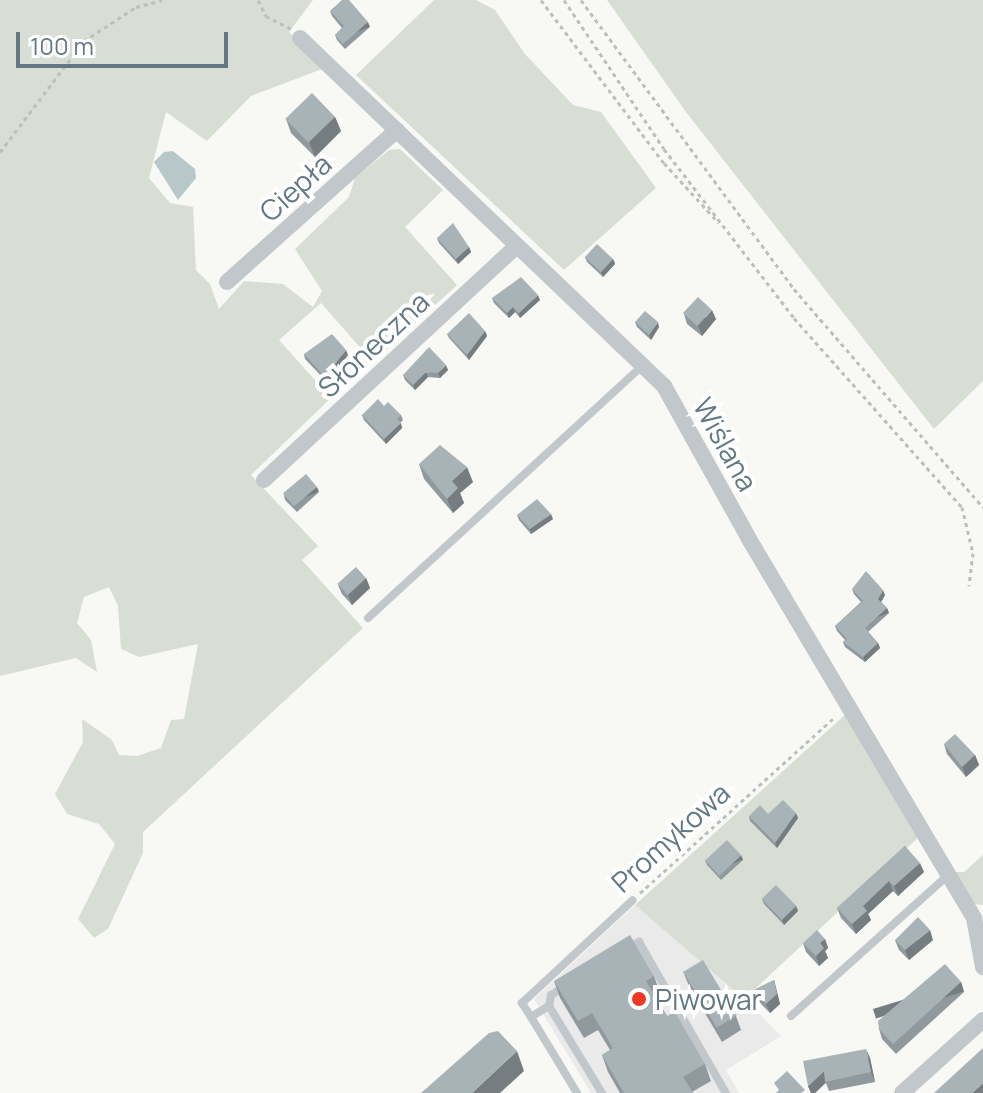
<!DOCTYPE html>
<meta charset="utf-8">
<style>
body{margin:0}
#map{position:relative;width:983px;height:1093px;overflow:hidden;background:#f8f8f5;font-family:Manrope,sans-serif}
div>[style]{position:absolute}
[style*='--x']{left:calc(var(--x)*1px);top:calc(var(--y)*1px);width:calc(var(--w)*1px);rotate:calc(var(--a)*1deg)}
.built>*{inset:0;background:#e9eae9}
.green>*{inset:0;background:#d9ded4}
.water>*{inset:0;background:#b8c8ca}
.path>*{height:3px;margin-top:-1.5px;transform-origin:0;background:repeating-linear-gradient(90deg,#bbbfc1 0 4px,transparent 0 8px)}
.lane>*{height:8px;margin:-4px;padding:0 4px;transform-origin:4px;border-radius:4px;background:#c1c7ca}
.street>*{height:16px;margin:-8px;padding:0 8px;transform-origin:8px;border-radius:8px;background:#c1c7ca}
.wall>*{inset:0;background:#909a9e}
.shaded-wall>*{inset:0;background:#767d81;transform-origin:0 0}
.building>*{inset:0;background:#a8b3b8;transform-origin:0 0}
.dots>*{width:22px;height:22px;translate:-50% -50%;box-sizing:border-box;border:4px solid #fff;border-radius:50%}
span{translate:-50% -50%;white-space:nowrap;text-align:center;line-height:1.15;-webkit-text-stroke:8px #fff;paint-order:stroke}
.street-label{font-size:28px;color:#627882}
.poi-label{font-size:28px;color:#627882}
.left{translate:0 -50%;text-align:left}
.scale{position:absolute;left:16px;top:32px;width:212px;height:36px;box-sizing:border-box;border:4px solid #627882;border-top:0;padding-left:10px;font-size:24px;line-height:28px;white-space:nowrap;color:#627882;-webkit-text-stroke:6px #fff;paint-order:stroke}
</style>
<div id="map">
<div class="built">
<i style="clip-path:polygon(635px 905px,718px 973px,781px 1036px,726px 1070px,739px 1093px,591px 1093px,534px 999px)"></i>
</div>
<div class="green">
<i style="clip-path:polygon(0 0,313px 0,289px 32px,322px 69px,251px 96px,207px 141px,166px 112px,149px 178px,170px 203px,193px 207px,196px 270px,210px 284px,219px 309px,244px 281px,283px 284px,313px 307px,322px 291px,295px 249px,349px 197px,355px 178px,389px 150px,400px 149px,443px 190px,405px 227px,457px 285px,373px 362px,321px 303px,279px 340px,331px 398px,251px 475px,318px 546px,302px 560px,363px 628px,143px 832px,143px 853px,108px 929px,94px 938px,78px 919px,115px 844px,99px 824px,67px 814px,55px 794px,83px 742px,82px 719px,112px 740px,119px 755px,137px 756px,161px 748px,171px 720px,184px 719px,198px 644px,139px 657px,121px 649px,118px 606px,109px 587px,84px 597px,77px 623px,91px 640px,97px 672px,76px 658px,0 676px)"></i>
<i style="clip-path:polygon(434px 0,476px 0,495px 10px,525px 54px,573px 105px,601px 112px,656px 188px,564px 270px,356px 75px)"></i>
<i style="clip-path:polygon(607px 0,983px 0,983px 381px,934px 429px,686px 112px)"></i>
<i style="clip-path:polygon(847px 713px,921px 835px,744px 999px,635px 905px)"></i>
<i style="clip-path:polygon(983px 855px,983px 905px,973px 904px,955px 872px,964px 872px)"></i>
</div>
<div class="water">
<i style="clip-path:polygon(173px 151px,195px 169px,196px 178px,178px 200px,154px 162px,164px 152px)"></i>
</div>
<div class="path">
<i style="--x:258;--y:0;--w:18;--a:63"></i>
<i style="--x:266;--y:16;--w:29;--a:27"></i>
<i style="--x:541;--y:0;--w:204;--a:53"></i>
<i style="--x:664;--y:163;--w:81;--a:47.5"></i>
<i style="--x:564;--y:0;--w:179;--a:56.1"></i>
<i style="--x:664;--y:149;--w:213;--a:52.4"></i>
<i style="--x:794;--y:318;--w:253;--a:48.4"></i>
<i style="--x:962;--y:507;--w:47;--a:76.6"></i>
<i style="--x:973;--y:553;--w:33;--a:97"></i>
<i style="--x:581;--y:0;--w:359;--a:53.6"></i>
<i style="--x:794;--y:289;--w:289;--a:49.1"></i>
<i style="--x:0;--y:152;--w:139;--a:-52.9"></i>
<i style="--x:84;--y:41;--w:62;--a:-33.2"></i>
<i style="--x:136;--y:7;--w:27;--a:-15"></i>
<i style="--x:640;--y:893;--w:264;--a:-42.1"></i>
</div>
<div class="lane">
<i style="--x:368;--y:618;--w:375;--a:-42.6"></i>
<i style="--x:628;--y:948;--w:13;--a:-29"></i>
<i style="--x:639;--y:942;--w:174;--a:60.1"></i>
<i style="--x:565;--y:986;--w:17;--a:147"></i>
<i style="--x:551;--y:995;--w:11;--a:100"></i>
<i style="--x:549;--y:1006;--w:21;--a:149"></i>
<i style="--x:531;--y:1017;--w:89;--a:58.8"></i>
<i style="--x:549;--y:1006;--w:102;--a:58.7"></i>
<i style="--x:791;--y:1016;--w:212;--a:-41.9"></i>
<i style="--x:531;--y:1017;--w:17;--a:-123"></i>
<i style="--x:522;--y:1003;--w:151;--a:-42.9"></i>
</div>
<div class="street">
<i style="--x:300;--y:38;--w:504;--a:43.71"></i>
<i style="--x:664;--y:386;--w:175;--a:60.9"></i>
<i style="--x:749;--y:539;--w:441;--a:59.3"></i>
<i style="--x:974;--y:918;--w:50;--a:79.6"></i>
<i style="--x:227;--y:282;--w:228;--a:-41.8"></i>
<i style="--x:264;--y:480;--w:345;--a:-42.8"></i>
<i style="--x:902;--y:1093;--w:109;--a:-42"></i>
</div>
<div class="wall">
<i style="clip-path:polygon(330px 11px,370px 27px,345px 49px,337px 40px,335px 35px,342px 28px,332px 16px)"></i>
<i style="clip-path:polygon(335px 117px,341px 131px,315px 157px,291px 133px,286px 119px)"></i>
<i style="clip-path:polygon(437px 238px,469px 247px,471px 252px,458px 264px,439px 243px)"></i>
<i style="clip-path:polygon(585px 257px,613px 259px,615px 264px,603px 277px,587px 262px)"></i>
<i style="clip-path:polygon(492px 298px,540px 300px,520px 318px,515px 312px,509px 318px,494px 303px)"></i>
<i style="clip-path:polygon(684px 314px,716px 319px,702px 336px,687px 324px)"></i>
<i style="clip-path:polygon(635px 322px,659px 327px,651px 340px,637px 327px)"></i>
<i style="clip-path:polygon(485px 331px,487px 336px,469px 360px,449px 338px,447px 334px)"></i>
<i style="clip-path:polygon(304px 354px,348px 355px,327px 382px,305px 359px)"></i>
<i style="clip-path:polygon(448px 370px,440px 378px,428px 377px,415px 390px,405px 380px,403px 375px)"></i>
<i style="clip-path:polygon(384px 406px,401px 415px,403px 420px,400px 423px,402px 428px,386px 444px,364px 420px,362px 415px)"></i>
<i style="clip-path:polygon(419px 464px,473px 482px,460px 493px,464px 503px,453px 513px,424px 479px)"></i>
<i style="clip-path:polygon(319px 492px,297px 512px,285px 500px,284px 495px)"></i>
<i style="clip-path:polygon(517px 515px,553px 519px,531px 534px,519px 520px)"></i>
<i style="clip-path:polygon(366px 578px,370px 588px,352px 605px,342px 594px,338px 585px)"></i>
<i style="clip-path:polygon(852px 589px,885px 595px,881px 602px,887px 608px,889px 613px,868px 632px,878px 643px,880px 648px,865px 662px,845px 647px,843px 642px,845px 640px,837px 631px,835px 626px,861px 602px,854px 594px)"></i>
<i style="clip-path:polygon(944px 744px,975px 755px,979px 765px,966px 777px,947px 754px)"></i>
<i style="clip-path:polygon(768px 814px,798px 818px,777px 848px,750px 821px,749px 816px)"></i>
<i style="clip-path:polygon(905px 846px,924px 872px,898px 896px,893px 891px,868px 914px,871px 920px,856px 934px,841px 918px,837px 908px)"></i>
<i style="clip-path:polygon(741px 855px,743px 860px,721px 880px,707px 865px,705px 860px)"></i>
<i style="clip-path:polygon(762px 899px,796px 906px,798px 911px,784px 925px,764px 904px)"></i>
<i style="clip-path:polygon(825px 939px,828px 948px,825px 951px,828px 958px,819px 966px,806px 952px,803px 943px)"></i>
<i style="clip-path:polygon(895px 940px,933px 940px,909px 960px,899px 950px)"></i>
<i style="clip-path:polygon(683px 971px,736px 1016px,741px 1030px,722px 1042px,689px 986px)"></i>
<i style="clip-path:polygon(654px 976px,660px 993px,655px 996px,667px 1016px,705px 1064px,711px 1081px,692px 1092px,693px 1093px,620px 1093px,608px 1072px,602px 1055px,610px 1050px,598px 1030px,584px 1038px,560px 998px,554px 981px)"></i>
<i style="clip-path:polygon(774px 980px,780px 1004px,770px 1013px,757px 1000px,754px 990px)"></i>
<i style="clip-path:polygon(961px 982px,964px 992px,896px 1054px,882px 1039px,879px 1029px)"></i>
<i style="clip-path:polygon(870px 1058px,875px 1082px,829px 1091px,826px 1083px,815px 1093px,811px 1093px,808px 1086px)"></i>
</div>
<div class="shaded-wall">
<i style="left:368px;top:22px;width:5px;height:33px;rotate:68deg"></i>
<i style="clip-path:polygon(335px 117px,341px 131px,315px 157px,309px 142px)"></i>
<i style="clip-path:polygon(469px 247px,471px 252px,458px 264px,456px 259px)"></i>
<i style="clip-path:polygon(613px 259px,615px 264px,603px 277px,601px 272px)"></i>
<i style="clip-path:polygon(538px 295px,540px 300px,520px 318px,519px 313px)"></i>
<i style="clip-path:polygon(513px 307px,515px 312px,509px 318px,507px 313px)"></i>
<i style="clip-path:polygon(712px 310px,716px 319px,702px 336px,698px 326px)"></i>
<i style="clip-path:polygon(658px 322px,659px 327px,651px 340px,649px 335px)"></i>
<i style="clip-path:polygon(485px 331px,487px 336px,469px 360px,467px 355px)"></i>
<i style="clip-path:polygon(346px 350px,348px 355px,327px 382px,325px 377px)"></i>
<i style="clip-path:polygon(446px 365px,448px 370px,440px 378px,438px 373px)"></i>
<i style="clip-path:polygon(426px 372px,428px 377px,415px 390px,413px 385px)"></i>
<i style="clip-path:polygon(401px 423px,402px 428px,386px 444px,384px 439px)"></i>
<i style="clip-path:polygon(467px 467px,473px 482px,460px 493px,464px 503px,453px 513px,447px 499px,452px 481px)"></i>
<i style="left:317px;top:487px;width:5px;height:30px;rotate:68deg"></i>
<i style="clip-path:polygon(551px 514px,553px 519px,531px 534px,530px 529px)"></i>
<i style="clip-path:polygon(366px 578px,370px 588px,352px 605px,348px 595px)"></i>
<i style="clip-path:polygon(883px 590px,885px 595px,880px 604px,878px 599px)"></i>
<i style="left:887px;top:608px;width:5px;height:30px;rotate:68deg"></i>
<i style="clip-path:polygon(878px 643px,880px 648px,865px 662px,863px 657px)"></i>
<i style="clip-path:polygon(975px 755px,979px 765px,966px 777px,962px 767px)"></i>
<i style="clip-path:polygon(796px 813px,798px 818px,777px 848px,775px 843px)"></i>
<i style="left:741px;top:855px;width:5px;height:30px;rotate:68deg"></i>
<i style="clip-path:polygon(920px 863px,924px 872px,898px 896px,894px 886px)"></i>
<i style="clip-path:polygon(889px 881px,893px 891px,868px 914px,871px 920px,856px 934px,852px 924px,863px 906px)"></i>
<i style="clip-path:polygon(796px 906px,798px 911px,784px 925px,782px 920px)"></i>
<i style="clip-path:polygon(930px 930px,933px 940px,909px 960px,905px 950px)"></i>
<i style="clip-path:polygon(825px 939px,828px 948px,825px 951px,828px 958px,819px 966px,816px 956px,820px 943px)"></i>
<i style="clip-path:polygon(774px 980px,780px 1004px,770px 1013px,766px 1004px)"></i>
<i style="left:961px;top:982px;width:10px;height:92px;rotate:73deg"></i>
<i style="clip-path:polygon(866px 1049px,870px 1058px,875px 1082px,871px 1072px)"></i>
<i style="clip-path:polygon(517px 1051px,524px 1071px,500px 1093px,472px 1093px)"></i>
<i style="clip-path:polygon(824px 1071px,827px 1081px,815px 1093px,811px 1093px,808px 1086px)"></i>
<i style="clip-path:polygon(983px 1083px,983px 1093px,972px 1093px)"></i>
</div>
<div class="building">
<i style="clip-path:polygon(342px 0,349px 0,368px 22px,343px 44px,335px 35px,344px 26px,330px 11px)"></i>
<i style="left:312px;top:93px;width:33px;height:37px;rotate:46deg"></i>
<i style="clip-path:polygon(453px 223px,469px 247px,456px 259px,437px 238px)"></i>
<i style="left:597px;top:244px;width:22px;height:18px;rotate:43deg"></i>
<i style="clip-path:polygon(521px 277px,538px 295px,519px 313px,513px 307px,507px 313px,492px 298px)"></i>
<i style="left:698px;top:297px;width:19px;height:22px;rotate:43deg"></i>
<i style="clip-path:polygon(645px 311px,658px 322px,649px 335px,635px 322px)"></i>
<i style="clip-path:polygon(469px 313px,485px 331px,467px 355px,447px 334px)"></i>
<i style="clip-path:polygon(332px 334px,346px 350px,325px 377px,304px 354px)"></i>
<i style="clip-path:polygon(429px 347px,446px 365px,438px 373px,426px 372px,413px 385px,403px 375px)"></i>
<i style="clip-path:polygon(378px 399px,384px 406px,388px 402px,401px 415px,397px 419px,401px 423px,384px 439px,362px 415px)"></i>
<i style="clip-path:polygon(440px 445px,467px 467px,452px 481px,458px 488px,447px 499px,419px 464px)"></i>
<i style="left:306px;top:474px;width:17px;height:30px;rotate:50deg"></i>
<i style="clip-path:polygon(537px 499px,551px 514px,530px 529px,517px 515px)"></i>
<i style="left:356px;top:567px;width:15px;height:25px;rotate:48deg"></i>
<i style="clip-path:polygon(866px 571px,883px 590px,878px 599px,887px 608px,865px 628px,878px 643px,863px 657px,843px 642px,847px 639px,835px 626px,863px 601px,852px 589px)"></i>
<i style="clip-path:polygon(955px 734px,975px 755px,962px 767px,944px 744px)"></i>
<i style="clip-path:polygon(783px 800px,796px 813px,775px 843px,749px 816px,760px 805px,768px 814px)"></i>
<i style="left:727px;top:840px;width:21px;height:30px;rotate:47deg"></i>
<i style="clip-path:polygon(905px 846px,920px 863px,894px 886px,889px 881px,863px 906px,867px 911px,852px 924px,837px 908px)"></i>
<i style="left:776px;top:885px;width:29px;height:20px;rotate:46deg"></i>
<i style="clip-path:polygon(918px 917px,930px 930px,905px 950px,895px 940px)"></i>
<i style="clip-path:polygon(817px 930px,825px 939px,820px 943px,824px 948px,816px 956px,803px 943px)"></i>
<i style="clip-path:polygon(630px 935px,654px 976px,646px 981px,667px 1016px,675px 1012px,705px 1064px,683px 1077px,693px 1093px,624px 1093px,602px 1055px,613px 1048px,592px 1013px,578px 1021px,554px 981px)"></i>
<i style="left:703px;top:960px;width:65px;height:23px;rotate:59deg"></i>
<i style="clip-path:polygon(945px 964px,961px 982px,893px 1044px,879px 1029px,878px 1021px)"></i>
<i style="clip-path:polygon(774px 980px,777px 994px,766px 1004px,754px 990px)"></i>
<i style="clip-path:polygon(498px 1031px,517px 1051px,472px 1093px,421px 1093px,489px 1033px)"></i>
<i style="clip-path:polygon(983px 1048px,983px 1083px,972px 1093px,934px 1093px)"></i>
<i style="clip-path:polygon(866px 1049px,871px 1072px,825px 1082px,824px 1071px,808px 1086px,803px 1061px)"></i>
<i style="clip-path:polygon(787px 1071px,805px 1090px,801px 1093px,776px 1093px,779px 1090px,774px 1083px)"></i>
</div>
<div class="dots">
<i style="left:639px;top:999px;background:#ed3921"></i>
</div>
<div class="street-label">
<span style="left:295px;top:187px;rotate:-42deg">Ciepła</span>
<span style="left:373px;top:344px;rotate:-43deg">Słoneczna</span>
<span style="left:726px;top:444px;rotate:61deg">Wiślana</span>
<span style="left:670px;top:837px;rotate:-42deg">Promykowa</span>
</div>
<div class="poi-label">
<span class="left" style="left:655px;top:999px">Piwowar</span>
</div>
<div class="scale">100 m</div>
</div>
